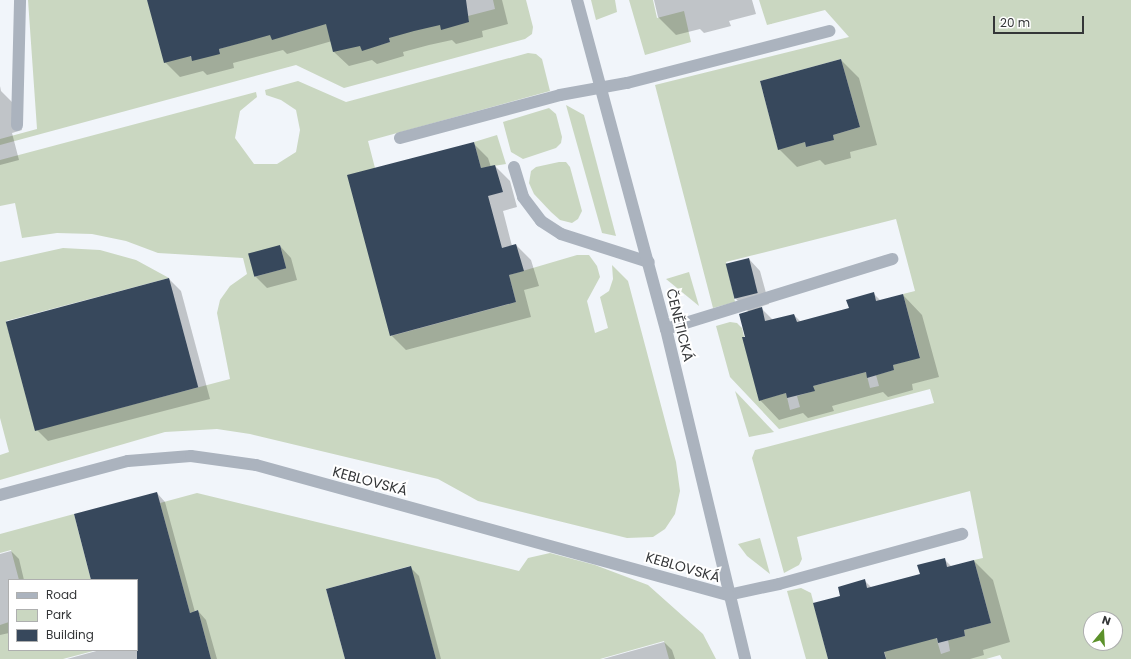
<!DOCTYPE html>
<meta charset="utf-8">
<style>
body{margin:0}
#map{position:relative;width:1131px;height:659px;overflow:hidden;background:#f1f5fa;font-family:Poppins,sans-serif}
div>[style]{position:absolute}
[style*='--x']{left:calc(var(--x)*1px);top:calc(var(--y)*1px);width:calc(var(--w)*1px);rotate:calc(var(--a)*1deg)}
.green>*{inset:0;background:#cad7c1}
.shadow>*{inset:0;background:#0003}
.building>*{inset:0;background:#37485c;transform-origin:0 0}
.lane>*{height:12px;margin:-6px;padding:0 6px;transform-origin:6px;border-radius:6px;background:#abb3be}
.street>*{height:12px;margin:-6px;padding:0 6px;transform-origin:6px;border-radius:6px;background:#abb3be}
span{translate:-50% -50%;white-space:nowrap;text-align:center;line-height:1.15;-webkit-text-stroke:4px #fff;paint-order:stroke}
.street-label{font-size:14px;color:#343638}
.legend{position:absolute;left:8px;top:579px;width:130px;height:72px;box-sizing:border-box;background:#fff;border:1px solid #aeafaf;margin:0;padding:5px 7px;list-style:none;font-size:12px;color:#343638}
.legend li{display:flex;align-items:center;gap:8px;height:20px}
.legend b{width:20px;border:1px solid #aeafaf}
.north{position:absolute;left:1083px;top:611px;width:40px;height:40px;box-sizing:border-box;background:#fff;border:1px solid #aeafaf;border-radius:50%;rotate:18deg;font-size:11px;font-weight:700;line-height:16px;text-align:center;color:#343638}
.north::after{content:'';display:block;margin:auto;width:14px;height:18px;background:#5c912b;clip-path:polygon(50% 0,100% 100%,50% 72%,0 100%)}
.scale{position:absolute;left:993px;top:16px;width:91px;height:18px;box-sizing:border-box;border:2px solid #343638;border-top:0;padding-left:5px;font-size:12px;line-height:14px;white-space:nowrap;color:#343638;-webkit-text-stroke:3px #fff;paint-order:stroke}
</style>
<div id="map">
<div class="green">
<i style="clip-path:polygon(28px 0,147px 0,193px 60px,220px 52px,219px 49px,271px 34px,272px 39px,300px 32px,325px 20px,360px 44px,362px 50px,390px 42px,389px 37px,440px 23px,442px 28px,469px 21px,468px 16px,495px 9px,493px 0,526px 0,533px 27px,532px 34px,525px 39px,344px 88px,296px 65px,0 145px,0 139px,37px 129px)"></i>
<i style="clip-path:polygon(591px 0,615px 0,617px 12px,596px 20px)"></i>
<i style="clip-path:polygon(629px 0,653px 0,657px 18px,684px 11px,691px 42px,645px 55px)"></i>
<i style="clip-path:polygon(evenodd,759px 0,1131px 0,1131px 659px,1002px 659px,1000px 655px,986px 659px,877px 659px,886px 657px,884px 651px,936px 637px,941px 654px,950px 651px,948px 640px,965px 636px,964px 630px,991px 623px,974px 560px,983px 558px,970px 491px,797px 537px,802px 559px,799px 565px,784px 573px,752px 458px,755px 450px,934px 403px,930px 389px,779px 429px,730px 377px,716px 326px,730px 322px,737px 323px,742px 328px,759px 400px,786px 393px,790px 410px,800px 407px,797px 396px,814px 391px,813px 386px,866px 372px,870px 388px,879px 386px,876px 375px,894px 370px,893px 365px,920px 357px,903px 294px,915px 291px,896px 219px,726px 262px,735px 302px,713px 308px,655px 85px,849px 37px,825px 10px,767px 25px,759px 0,841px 59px,860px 127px,833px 135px,834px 140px,806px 147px,805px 142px,778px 149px,760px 81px,841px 59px,759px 0,1091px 619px,1115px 619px,1115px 643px,1091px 643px,1091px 619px)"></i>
<i style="clip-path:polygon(evenodd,528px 53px,536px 54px,542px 59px,550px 91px,368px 141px,375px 168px,391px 336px,516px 302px,509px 275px,577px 255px,589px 255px,597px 266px,600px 277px,587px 301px,595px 333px,608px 328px,600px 297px,609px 291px,613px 279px,612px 265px,628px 281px,676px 462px,680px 491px,675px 514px,665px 529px,653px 537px,627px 538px,478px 501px,438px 479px,250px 434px,217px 429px,165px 432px,0 480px,0 455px,9px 452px,0 418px,0 262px,63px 248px,100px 250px,136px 260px,169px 278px,6px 321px,36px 430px,230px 379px,217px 313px,220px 300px,230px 286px,247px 274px,243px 258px,158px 253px,126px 241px,92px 234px,57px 233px,22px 238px,15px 203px,0 206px,0 160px,256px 92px,257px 97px,240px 111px,235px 138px,254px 164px,277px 164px,296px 152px,300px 130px,296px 110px,281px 100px,266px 95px,265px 90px,298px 81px,346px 102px,528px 53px,280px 245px,286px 268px,254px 277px,280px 245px)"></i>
<i style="clip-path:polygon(566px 105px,584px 115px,616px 236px,602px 233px)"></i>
<i style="clip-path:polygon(549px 108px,556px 114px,562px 137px,561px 143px,556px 148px,523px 159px,511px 152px,503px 122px)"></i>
<i style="clip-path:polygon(497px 135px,506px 164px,481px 168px,474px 142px)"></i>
<i style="clip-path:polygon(559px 162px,566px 162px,570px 167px,582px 211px,578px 219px,572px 223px,560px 220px,551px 212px,534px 194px,529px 183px,531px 171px,536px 167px)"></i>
<i style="clip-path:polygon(689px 272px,699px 306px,666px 279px)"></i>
<i style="clip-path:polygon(735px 391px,774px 432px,749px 437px)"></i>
<i style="clip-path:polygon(197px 493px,519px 571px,528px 558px,550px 553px,595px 565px,648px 585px,703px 634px,716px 659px,669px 659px,664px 641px,600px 659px,436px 659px,410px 566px,326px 589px,345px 659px,211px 659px,198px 610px,190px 613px,160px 503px)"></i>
<i style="clip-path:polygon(74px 514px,91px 580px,19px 580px,11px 550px,0 553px,0 534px)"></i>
<i style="clip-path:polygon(760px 538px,770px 574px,747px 556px,738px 544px)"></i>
<i style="clip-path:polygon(801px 588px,811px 593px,828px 659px,806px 659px,787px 591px)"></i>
<i style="clip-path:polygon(9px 622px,9px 650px,97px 650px,63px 659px,0 659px,0 625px)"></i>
</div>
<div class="shadow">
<i style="clip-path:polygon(150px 0,502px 0,508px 24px,482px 31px,483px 37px,456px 44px,452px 40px,429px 45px,403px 52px,404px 56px,377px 64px,372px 60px,349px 66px,334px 52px,332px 41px,287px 54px,283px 50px,233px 63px,234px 68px,207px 75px,203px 71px,180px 77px,165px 62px)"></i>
<i style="clip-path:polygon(654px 0,752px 0,756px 14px,729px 21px,731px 26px,704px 33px,700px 29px,676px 35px,658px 17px)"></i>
<i style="clip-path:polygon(841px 60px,859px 78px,877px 145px,850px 152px,851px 158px,825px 165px,820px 160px,797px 167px,779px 149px)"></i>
<i style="clip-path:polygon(0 86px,1px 91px,14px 104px,22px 130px,12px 133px,19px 160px,0 165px)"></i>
<i style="clip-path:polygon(473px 143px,488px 158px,491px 167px,495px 166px,510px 181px,517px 207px,503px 211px,512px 246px,516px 245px,531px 260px,539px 286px,524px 290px,531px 317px,406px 350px,391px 335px)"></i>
<i style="clip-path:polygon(280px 246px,291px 258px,297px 280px,267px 288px,255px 276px)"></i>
<i style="clip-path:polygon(749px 259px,760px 271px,769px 304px,760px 307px,773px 320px,794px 315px,801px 322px,850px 309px,873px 293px,881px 301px,903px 295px,922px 315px,939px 377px,912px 384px,913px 390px,888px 397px,883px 392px,832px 406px,834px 411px,808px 418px,803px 413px,779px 420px,760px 400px,746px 337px,749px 312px,736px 299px)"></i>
<i style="clip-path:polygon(169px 279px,181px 291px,210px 399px,48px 441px,36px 429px)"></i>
<i style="clip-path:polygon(157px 493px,165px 502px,195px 612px,198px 611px,206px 620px,217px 659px,67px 659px,100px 650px,137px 650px,137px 580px,92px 580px)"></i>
<i style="clip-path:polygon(11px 551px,19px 559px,24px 580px,9px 580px,9px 633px,0 635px,0 554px)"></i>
<i style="clip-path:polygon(944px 559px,952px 567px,974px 561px,993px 580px,1010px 642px,983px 650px,984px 655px,970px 659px,829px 659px,841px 597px,865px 581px,872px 588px,921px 575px)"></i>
<i style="clip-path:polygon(410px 567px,419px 576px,441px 659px,346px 659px)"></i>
<i style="clip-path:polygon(664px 642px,672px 650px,675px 659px,603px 659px)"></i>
</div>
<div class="building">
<i style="clip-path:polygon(147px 0,466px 0,469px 22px,441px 30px,440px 25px,414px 31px,389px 38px,390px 42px,362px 51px,360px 46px,333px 52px,326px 24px,272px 40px,270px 35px,245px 42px,219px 49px,220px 54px,192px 61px,191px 56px,164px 63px)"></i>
<i style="clip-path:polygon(841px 59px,860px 127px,833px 135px,834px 140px,806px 147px,805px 142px,778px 150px,760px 81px)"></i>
<i style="clip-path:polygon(474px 142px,481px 168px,495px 165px,503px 192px,488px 196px,502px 248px,516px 244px,524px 271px,509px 275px,516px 302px,390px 336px,347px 175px)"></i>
<i style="left:280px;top:245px;width:24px;height:33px;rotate:75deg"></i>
<i style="left:749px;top:258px;width:36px;height:24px;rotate:76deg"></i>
<i style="left:169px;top:278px;width:113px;height:169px;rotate:75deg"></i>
<i style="clip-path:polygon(874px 292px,876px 301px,903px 294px,920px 358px,893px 365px,894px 370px,867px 378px,866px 372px,813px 386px,815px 391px,787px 398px,786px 393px,759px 401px,742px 337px,745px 337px,739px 314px,762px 307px,765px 321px,794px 314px,797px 322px,849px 308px,846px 300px)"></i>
<i style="clip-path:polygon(157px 492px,190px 613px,198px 610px,211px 659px,137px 659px,137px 580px,91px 580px,74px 514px)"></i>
<i style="clip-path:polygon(945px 558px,947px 567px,974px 560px,991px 623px,964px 630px,965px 636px,938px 643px,937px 638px,884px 652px,886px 659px,828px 659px,813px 603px,840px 596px,838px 587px,865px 579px,867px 588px,920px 574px,917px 565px)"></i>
<i style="clip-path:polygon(411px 566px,436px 659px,345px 659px,326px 589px)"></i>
</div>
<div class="lane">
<i style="--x:17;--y:125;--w:125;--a:-88.6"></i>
<i style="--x:400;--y:138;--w:166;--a:-15"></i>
<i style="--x:560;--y:95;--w:68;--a:-10.2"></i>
<i style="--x:627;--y:83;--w:209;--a:-14.4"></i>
<i style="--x:514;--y:167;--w:31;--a:73"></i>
<i style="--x:523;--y:197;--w:30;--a:53"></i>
<i style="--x:541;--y:221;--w:24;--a:33"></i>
<i style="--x:561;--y:234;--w:92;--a:17.7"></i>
<i style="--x:666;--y:329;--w:237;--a:-17.2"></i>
<i style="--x:728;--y:595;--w:52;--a:-12.2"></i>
<i style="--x:779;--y:584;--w:190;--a:-15.3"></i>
</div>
<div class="street">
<i style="--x:577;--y:0;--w:341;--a:74.9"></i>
<i style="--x:666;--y:329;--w:339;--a:76.5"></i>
<i style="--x:0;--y:495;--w:132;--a:-14.9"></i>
<i style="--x:128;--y:461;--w:63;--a:-4.5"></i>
<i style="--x:191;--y:456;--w:66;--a:7.9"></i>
<i style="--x:256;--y:465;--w:490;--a:15.4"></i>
</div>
<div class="street-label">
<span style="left:680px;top:325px;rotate:76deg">ČENĚTICKÁ</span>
<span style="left:370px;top:481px;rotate:15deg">KEBLOVSKÁ</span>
<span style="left:683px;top:567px;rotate:16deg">KEBLOVSKÁ</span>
</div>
<ul class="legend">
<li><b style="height:5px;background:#abb3be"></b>Road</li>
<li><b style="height:11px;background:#cad7c1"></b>Park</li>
<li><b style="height:11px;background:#37485c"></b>Building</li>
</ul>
<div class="north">N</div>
<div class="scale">20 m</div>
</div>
